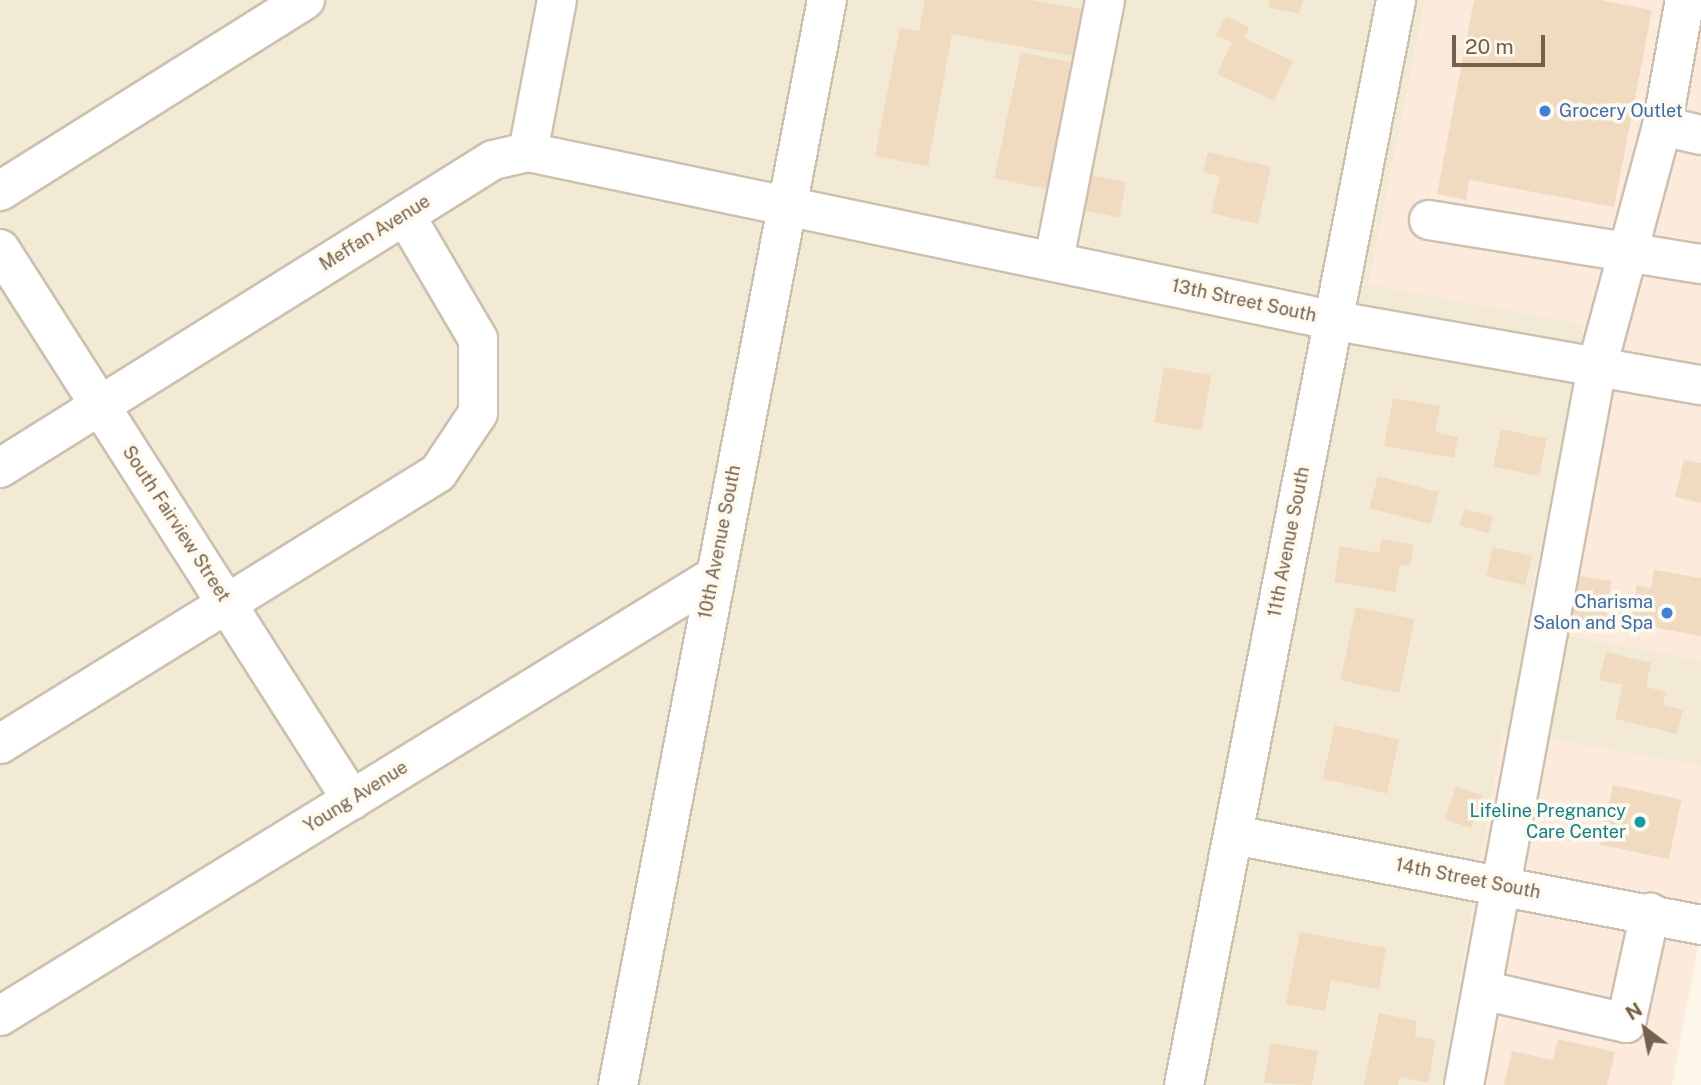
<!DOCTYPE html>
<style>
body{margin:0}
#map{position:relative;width:1701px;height:1085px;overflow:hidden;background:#fcf7e8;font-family:"Public Sans",sans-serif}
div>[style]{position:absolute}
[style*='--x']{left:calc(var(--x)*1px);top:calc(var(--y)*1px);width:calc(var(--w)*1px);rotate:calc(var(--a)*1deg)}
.residential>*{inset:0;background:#f3ead6}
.commercial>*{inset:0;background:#fceadc}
.building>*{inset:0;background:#f0dac0;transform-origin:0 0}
.roads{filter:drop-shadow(2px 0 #cdc0ae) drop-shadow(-2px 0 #cdc0ae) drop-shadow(0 2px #cdc0ae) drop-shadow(0 -2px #cdc0ae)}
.minor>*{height:38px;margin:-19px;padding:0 19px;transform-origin:19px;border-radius:19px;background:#fff}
.dots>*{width:19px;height:19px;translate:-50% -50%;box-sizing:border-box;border:4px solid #fefaee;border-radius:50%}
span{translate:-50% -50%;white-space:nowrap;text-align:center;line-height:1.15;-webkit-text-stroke:7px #fefaee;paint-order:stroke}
.shop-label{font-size:18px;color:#366cbe}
.left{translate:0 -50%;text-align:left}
.right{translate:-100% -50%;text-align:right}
.street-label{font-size:18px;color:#75604c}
.culture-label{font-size:18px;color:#0d838f}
.north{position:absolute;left:1610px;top:994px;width:70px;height:70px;-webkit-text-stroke:5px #fefaee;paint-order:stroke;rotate:328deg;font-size:19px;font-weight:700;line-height:28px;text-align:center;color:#75604c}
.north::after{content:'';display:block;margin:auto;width:24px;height:32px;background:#75604c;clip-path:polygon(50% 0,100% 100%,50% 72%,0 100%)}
.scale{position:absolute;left:1452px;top:35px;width:93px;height:32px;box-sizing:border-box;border:4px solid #75604c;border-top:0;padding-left:9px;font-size:21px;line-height:24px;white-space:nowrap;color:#75604c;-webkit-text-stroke:5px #fefaee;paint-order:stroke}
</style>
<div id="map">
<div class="residential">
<i style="clip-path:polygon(0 0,1425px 0,1369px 284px,1585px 324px,1525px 628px,1701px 660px,1701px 766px,1503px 731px,1442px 1085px,0 1085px)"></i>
</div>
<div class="commercial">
<i style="clip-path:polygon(1425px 0,1701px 0,1701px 660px,1525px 628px,1585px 325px,1369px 284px)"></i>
<i style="clip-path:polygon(1503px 730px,1701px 766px,1701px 930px,1672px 1085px,1442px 1085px)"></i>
</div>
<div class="building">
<i style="clip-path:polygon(925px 0,1032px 0,1086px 10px,1078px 57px,952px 34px,928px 166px,875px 156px,900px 28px,919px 31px)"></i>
<i style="clip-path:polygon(1270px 0,1303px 0,1299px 14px,1268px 7px)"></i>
<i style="clip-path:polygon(1474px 0,1600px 0,1652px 10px,1614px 207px,1469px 180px,1466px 200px,1437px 194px)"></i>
<i style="clip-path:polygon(1226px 16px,1249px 27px,1244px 38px,1293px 61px,1274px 101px,1217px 74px,1232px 42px,1216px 35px)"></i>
<i style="left:1021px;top:52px;width:53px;height:129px;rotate:12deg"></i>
<i style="clip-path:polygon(1208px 152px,1271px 167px,1258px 224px,1211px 213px,1220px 176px,1203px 172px)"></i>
<i style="left:1084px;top:174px;width:43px;height:36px;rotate:11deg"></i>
<i style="left:1164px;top:367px;width:48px;height:56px;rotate:10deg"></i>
<i style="clip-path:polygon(1393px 398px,1440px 406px,1435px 432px,1458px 437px,1454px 458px,1384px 446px)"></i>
<i style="left:1501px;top:429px;width:47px;height:38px;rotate:12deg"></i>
<i style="clip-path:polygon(1684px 460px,1701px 463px,1701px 503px,1675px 497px)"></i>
<i style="left:1378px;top:476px;width:63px;height:33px;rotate:15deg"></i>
<i style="left:1464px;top:509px;width:30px;height:17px;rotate:15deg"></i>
<i style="clip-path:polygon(1382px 539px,1414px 545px,1410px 566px,1400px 565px,1395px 592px,1334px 582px,1340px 546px,1379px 553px)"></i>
<i style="left:1493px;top:547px;width:40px;height:30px;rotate:13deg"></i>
<i style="clip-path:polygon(1654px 570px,1701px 578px,1701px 636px,1630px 623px,1637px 585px,1651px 588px)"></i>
<i style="left:1571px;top:575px;width:41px;height:44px;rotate:8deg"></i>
<i style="left:1356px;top:607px;width:60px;height:75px;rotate:12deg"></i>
<i style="clip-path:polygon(1606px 652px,1651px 663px,1646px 687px,1666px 692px,1663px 705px,1683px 710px,1677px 734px,1615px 719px,1623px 685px,1599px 680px)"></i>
<i style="left:1335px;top:725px;width:66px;height:55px;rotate:13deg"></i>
<i style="left:1613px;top:785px;width:70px;height:61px;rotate:12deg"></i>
<i style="left:1456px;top:786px;width:28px;height:35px;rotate:19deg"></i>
<i style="clip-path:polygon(1300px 932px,1386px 948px,1379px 989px,1331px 980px,1325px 1011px,1286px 1004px)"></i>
<i style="clip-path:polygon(1379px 1013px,1417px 1021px,1415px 1036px,1436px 1040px,1428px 1083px,1400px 1077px,1398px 1085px,1364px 1085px)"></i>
<i style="clip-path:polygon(1558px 1039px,1615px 1052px,1607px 1085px,1504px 1085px,1512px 1051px,1553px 1060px)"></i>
<i style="clip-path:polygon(1271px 1043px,1318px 1051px,1312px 1085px,1264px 1083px)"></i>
</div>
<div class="roads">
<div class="minor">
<i style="--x:1662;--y:126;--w:40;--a:13"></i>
<i style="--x:528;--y:152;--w:155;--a:-79.2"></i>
<i style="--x:0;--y:191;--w:360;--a:-32.1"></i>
<i style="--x:1429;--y:220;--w:276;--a:9.2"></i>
<i style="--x:0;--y:249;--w:654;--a:57.43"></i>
<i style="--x:1054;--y:260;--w:265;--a:-78.9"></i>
<i style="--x:0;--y:468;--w:581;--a:-31.99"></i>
<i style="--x:493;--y:160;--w:36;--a:-13"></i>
<i style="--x:528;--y:152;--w:820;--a:11.82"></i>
<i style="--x:1331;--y:320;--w:376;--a:10"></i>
<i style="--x:0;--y:744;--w:515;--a:-31.75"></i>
<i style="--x:438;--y:473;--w:72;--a:-56.3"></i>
<i style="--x:478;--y:413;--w:74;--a:-90"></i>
<i style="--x:478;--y:339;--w:144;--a:-120.5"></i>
<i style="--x:1234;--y:835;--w:476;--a:10.9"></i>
<i style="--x:1482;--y:990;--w:148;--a:12.9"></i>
<i style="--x:1626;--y:1023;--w:113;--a:-77.7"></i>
<i style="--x:0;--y:1016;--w:836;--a:-31.6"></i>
<i style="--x:618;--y:1085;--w:1105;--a:-79.1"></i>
<i style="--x:1184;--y:1085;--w:1106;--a:-78.94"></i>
<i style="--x:1464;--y:1085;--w:730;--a:-79.51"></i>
<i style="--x:1597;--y:367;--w:250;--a:-74.9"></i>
<i style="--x:1662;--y:126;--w:128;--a:-79.7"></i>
</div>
</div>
<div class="dots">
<i style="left:1545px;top:111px;background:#3f7fe0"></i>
<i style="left:1667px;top:613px;background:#3f7fe0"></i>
<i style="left:1640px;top:822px;background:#0f9aa8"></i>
</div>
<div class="shop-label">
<span class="left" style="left:1559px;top:111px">Grocery Outlet</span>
<span class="right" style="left:1653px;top:613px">Charisma<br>Salon and Spa</span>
</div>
<div class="street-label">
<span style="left:375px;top:233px;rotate:-32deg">Meffan Avenue</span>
<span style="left:1244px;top:301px;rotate:12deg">13th Street South</span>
<span style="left:176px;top:524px;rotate:57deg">South Fairview Street</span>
<span style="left:720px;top:542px;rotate:-79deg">10th Avenue South</span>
<span style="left:1289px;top:542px;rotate:-79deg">11th Avenue South</span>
<span style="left:356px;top:797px;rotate:-32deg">Young Avenue</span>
<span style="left:1468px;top:879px;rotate:11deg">14th Street South</span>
</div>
<div class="culture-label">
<span class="right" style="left:1626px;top:822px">Lifeline Pregnancy<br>Care Center</span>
</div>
<div class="north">N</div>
<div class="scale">20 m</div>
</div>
